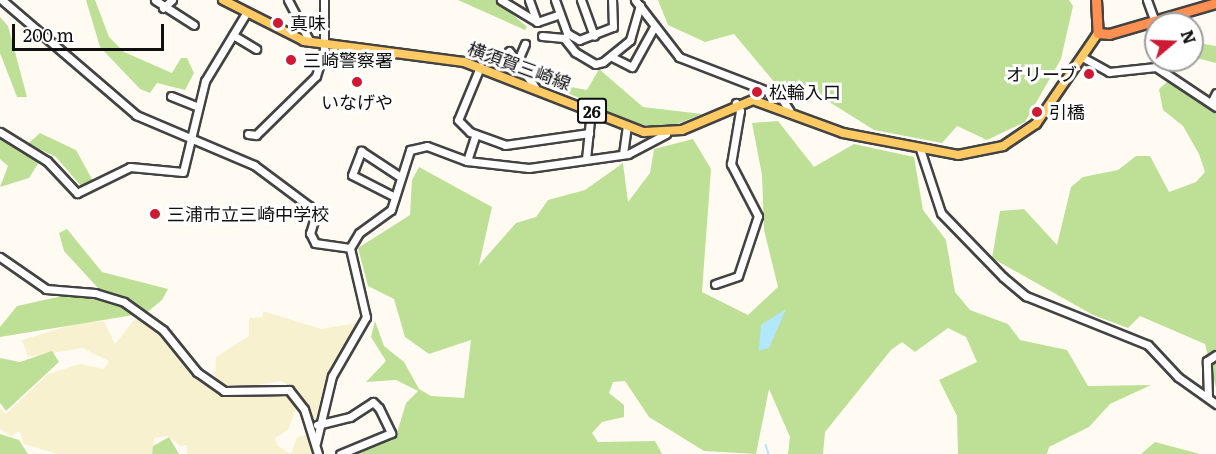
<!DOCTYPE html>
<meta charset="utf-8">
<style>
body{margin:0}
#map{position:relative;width:1216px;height:454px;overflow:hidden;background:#fffbf3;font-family:Literata,"Noto Sans JP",serif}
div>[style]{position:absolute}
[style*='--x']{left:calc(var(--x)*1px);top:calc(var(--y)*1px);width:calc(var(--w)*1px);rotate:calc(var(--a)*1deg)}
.farmland>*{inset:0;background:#f8f1d0}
.forest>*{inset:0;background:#bee096}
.water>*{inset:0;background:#b2e7fc}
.stream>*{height:1.5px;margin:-0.75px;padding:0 0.75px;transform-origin:0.75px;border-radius:0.75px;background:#b2e7fc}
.roads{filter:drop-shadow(2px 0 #434343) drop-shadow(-2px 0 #434343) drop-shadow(0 2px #434343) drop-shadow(0 -2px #434343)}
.minor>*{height:7px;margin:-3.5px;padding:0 3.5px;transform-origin:3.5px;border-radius:3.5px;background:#fff}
.major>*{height:8px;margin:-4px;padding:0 4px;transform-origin:4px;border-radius:4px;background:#ffca63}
.highway>*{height:9px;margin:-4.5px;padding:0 4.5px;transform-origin:4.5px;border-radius:4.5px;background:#ff9051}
.dots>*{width:16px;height:16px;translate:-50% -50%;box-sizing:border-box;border:3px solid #fff;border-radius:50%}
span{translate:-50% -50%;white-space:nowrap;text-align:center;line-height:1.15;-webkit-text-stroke:6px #fff;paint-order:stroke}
.shield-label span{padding:2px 4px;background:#fff;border:2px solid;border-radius:4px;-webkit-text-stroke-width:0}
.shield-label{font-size:16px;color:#101010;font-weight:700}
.poi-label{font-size:18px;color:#101010}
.left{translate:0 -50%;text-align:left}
.right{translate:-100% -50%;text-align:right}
.street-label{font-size:18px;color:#101010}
.north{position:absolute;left:1144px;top:12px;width:60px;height:60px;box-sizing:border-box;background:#fff;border:2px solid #9f9f9f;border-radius:50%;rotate:71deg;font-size:16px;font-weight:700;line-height:24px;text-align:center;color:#101010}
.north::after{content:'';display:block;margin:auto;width:21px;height:27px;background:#ce1a34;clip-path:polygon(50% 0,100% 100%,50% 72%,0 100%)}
.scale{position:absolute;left:12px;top:24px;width:152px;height:27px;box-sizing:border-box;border:3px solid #101010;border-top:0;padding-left:8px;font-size:18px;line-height:21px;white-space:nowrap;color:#101010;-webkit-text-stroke:4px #fff;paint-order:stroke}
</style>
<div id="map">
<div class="farmland">
<i style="clip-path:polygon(263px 311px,321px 329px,356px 323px,322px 392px,315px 425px,296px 389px,281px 381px,233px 389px,220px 386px,215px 376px,216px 357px,249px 336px,249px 318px,263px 317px)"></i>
<i style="clip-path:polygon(138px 315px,221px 396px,262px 390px,287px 395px,297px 406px,288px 430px,275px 438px,278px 446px,291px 454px,297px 437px,307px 435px,314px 454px,187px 454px,187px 445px,180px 446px,168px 436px,154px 438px,152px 454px,57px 454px,24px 444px,19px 431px,11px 436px,0 429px,0 408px,6px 414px,48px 374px,80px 364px,104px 369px,109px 361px,82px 348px,28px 357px,22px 340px,77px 323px,104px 321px,115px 344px)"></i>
</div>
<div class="forest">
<i style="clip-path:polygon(86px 0,95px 0,109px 37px,124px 52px,172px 73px,181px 58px,187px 58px,194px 73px,185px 90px,157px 83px,150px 93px,140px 89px,100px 47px)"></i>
<i style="clip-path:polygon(458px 0,496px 0,527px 27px,525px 30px)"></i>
<i style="clip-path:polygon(658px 0,1069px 0,1073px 6px,1061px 59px,1025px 122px,987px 140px,957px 126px,942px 143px,874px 130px,807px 88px,775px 83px,734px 34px,705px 42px,668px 25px)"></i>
<i style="clip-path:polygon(0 17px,8px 26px,27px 97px,17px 97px,0 53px)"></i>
<i style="clip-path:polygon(1192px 42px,1216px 46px,1216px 63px,1192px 57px)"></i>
<i style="clip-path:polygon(599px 69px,643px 107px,702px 114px,672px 126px,654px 127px,631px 122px,559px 89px,560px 85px,587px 90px)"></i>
<i style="clip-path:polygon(1168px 81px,1216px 110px,1216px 388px,1205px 344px,1140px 316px,1128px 328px,1093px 315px,992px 258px,1000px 211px,1024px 209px,1057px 245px,1071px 187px,1083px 177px,1118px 170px,1136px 156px,1150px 156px,1169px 192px,1196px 182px,1205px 172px,1199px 154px,1183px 126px,1163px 110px,1159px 89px)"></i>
<i style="clip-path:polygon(778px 121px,814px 167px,854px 144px,914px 157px,923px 210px,946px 240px,955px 292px,970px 310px,1008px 324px,1020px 340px,1067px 350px,1088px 386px,1151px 385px,1110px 404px,1089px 427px,1049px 447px,1047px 454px,958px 454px,957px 416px,939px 380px,977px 362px,966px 337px,948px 328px,915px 352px,902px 342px,891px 350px,825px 432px,823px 454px,788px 454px,790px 437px,769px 389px,756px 454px,704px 451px,649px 417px,625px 381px,613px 382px,609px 393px,624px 405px,624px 417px,602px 422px,592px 433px,598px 442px,655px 441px,662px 454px,357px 454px,397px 433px,406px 403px,418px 391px,396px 380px,366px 382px,386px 361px,371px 337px,375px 321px,384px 346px,404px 362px,419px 389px,431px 396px,464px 398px,471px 340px,429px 354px,405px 337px,394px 299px,368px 286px,358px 248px,410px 215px,412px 180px,419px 167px,492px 207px,479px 265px,516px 223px,536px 217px,548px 200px,585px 190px,623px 163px,628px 202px,650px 173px,654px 149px,693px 139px,711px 169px,702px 292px,748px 315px,778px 287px,764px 230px,762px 175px,752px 123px)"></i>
<i style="clip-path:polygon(40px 133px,76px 150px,93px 181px,81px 186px,56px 157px,39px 149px,41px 159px,29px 178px,0 187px,8px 166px,0 159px,0 135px,22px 149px)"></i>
<i style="clip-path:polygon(67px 229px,102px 272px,168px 289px,162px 300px,146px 313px,0 337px,0 327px,17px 306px,98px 288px,64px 251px,59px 233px)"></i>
<i style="clip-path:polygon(52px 351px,59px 362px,6px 411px,0 403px,0 358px,20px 362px)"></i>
<i style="clip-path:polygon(0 434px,19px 440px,28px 454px,0 454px)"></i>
<i style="clip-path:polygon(169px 437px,179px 454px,152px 454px,153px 446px)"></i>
<i style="clip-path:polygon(1155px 442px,1200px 454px,1141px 454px)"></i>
</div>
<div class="water">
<i style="clip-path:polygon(786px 309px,769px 348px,759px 351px,761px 325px)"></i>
</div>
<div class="stream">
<i style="--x:766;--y:445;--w:9;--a:72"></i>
</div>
<div class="roads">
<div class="minor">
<i style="--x:2;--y:0;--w:177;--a:40.6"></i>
<i style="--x:136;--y:115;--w:128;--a:23"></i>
<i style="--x:254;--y:165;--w:69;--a:36.7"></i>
<i style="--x:309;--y:206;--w:13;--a:61"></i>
<i style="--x:315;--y:217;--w:17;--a:107"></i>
<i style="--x:310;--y:233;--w:11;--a:63"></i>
<i style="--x:315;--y:243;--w:35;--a:8"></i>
<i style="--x:155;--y:0;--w:46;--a:32.7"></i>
<i style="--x:288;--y:0;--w:47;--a:62.4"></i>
<i style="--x:501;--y:0;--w:42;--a:31.4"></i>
<i style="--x:537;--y:22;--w:24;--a:-19"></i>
<i style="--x:529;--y:0;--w:23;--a:70"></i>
<i style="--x:555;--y:0;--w:35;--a:70"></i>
<i style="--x:567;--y:33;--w:14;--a:30"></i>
<i style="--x:579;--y:40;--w:36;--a:-21"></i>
<i style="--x:613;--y:27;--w:27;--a:-92"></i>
<i style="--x:581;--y:0;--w:38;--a:70"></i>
<i style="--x:635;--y:0;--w:72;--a:52.3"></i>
<i style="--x:679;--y:57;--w:108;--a:21.1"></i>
<i style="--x:780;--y:96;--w:17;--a:57"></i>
<i style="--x:1147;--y:0;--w:20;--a:70"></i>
<i style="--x:163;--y:8;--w:12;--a:-42"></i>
<i style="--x:233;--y:35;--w:27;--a:31"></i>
<i style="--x:542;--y:36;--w:22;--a:5"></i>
<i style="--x:564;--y:38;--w:18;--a:52"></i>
<i style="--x:575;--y:52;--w:23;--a:31"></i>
<i style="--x:595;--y:64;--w:8;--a:-14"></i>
<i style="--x:603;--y:62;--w:35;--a:-39"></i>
<i style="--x:630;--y:40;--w:36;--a:-74"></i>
<i style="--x:509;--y:51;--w:44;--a:54.2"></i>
<i style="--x:612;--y:57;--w:22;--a:27"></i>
<i style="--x:632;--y:67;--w:46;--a:-61.2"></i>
<i style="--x:1082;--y:57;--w:31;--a:29"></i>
<i style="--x:1109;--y:72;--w:47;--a:-6.1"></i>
<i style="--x:1156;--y:67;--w:72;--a:33.7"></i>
<i style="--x:516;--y:65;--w:23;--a:-67"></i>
<i style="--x:480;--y:67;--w:57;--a:112.5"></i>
<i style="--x:458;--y:120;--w:17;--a:45"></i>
<i style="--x:470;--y:132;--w:37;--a:20"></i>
<i style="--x:505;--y:145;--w:85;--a:-8.1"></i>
<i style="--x:171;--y:96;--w:27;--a:22"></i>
<i style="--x:1211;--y:103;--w:11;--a:-63"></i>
<i style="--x:0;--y:132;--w:55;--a:31.7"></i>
<i style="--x:47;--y:161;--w:44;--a:46.8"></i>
<i style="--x:77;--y:193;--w:59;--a:-26.1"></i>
<i style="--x:130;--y:167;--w:53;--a:5.4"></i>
<i style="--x:183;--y:172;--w:94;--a:-76.4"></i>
<i style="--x:205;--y:81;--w:77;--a:-58.8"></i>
<i style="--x:248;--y:134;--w:8;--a:7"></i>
<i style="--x:256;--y:135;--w:84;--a:-44.5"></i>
<i style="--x:316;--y:76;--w:27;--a:-73"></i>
<i style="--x:324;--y:50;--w:50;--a:-90"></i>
<i style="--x:920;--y:149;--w:67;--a:71.8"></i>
<i style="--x:941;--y:213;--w:89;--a:45.9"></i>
<i style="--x:1003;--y:277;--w:30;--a:40"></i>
<i style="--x:1026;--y:296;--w:131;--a:21.9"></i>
<i style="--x:1148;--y:345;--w:44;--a:46.8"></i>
<i style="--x:1178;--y:377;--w:47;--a:35.4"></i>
<i style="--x:623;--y:154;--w:28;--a:-82"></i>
<i style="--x:586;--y:159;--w:48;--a:-84.1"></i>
<i style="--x:467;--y:161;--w:28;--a:-72"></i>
<i style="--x:395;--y:197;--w:48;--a:-152.9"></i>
<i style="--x:352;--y:175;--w:26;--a:-69"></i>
<i style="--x:361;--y:151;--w:45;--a:33.3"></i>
<i style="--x:0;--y:257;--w:56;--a:34.8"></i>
<i style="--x:46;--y:289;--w:49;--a:4.7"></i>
<i style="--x:95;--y:293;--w:30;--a:17"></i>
<i style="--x:124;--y:302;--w:48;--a:35.7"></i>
<i style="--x:163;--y:330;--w:54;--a:51"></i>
<i style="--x:197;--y:372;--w:33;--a:35"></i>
<i style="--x:224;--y:391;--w:65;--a:-0.9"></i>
<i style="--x:289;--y:390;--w:24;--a:52"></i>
<i style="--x:304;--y:409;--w:47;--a:72.7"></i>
<i style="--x:715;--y:284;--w:24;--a:-19"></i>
<i style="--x:738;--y:276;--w:63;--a:-71.6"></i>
<i style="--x:758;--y:216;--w:59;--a:-117.4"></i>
<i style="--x:731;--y:164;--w:54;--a:-80.4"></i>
<i style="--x:740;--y:111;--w:9;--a:-117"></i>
<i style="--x:1208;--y:396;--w:35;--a:-92"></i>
<i style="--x:1207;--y:361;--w:11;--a:-34"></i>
<i style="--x:317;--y:425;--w:34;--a:-14"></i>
<i style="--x:350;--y:417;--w:27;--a:-33"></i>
<i style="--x:373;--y:402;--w:8;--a:45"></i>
<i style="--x:379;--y:408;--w:28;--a:64"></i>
<i style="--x:391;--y:433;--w:55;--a:157.6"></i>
<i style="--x:316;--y:443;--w:69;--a:-76.6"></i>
<i style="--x:332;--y:376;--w:68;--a:-60"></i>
<i style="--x:366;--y:317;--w:71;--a:-103.1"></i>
<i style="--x:350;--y:248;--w:17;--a:-59"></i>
<i style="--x:359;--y:233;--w:39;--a:-36"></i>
<i style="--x:391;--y:210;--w:63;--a:-72.4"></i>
<i style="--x:410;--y:150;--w:17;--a:-13"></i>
<i style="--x:427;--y:146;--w:43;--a:20.6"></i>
<i style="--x:467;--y:161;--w:62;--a:6.4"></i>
<i style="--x:529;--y:168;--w:100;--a:-8"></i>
<i style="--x:628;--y:154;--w:43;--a:-27.8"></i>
</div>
<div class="major">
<i style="--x:223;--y:0;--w:91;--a:26.8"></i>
<i style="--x:304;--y:41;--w:161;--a:7.5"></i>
<i style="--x:464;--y:62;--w:193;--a:21.3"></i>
<i style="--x:644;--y:132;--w:38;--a:-3"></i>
<i style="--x:682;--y:130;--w:77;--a:-22.9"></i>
<i style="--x:753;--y:100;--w:96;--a:20.1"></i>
<i style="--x:843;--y:133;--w:117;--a:10.8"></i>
<i style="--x:958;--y:155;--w:46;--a:-11.3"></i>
<i style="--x:1003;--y:146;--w:40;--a:-34"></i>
<i style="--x:1036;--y:124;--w:110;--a:-55.7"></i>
</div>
<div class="highway">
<i style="--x:1096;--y:0;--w:33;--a:87"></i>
<i style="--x:1098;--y:33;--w:11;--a:5"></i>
<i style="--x:1109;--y:34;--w:111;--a:-16.2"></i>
</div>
</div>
<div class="dots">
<i style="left:278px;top:23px;background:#ce1a34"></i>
<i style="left:291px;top:60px;background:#ce1a34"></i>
<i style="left:1089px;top:74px;background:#ce1a34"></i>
<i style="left:357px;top:82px;background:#ce1a34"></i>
<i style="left:757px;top:92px;background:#ce1a34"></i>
<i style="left:1037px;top:112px;background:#ce1a34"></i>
<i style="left:155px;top:214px;background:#ce1a34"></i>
</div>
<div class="shield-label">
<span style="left:592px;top:111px">26</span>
</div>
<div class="poi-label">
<span class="left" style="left:290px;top:23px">真味</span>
<span class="left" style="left:303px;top:60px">三崎警察署</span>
<span class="right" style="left:1077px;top:74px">オリーブ</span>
<span class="left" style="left:769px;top:92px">松輪入口</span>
<span style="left:357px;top:102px">いなげや</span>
<span class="left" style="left:1049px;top:112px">引橋</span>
<span class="left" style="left:167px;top:214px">三浦市立三崎中学校</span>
</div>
<div class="street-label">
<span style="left:519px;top:66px;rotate:20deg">横須賀三崎線</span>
</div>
<div class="north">N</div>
<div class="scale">200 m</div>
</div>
